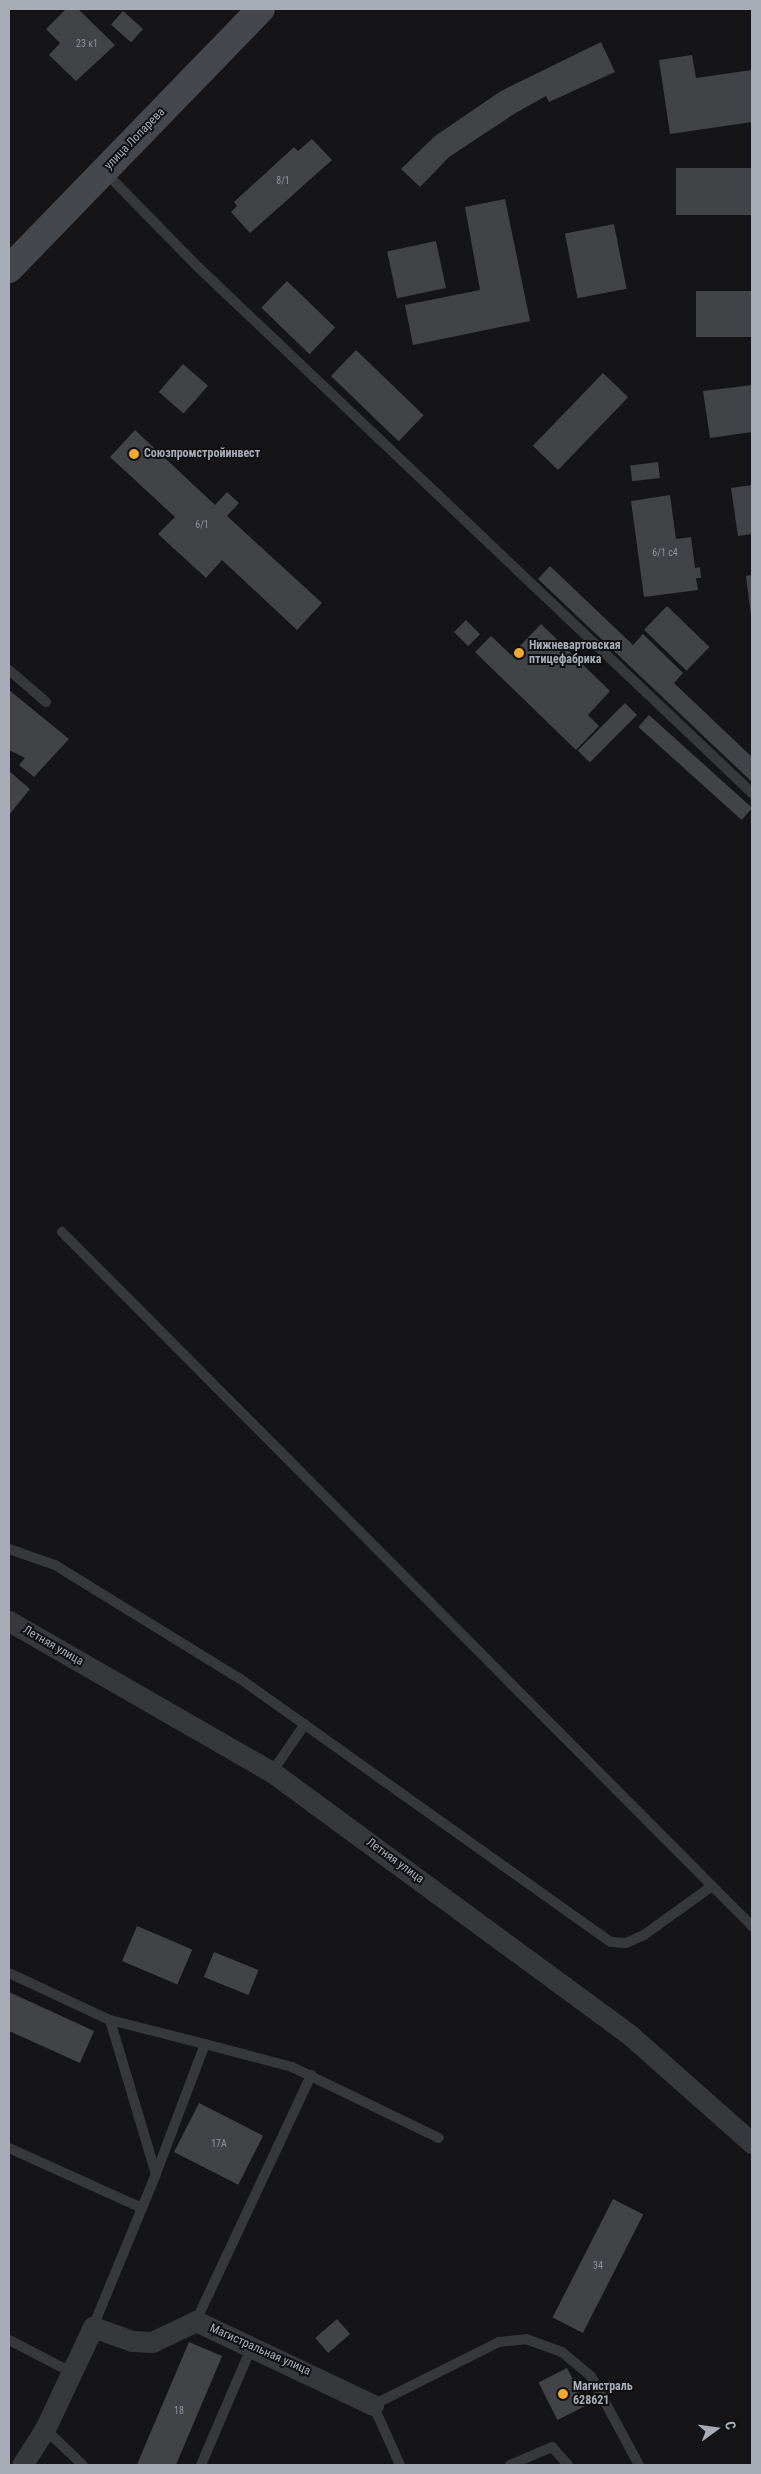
<!DOCTYPE html>
<meta charset="utf-8">
<style>
body{margin:0}
#map{position:relative;width:761px;height:2474px;overflow:hidden;background:#151517;font-family:"Roboto Condensed",sans-serif}
div>[style]{position:absolute}
[style*='--x']{left:calc(var(--x)*1px);top:calc(var(--y)*1px);width:calc(var(--w)*1px);rotate:calc(var(--a)*1deg)}
.building>*{inset:0;background:#414347;transform-origin:0 0}
.service>*{height:10px;margin:-5px;padding:0 5px;transform-origin:5px;border-radius:5px;background:#36383c}
.minor>*{height:21px;margin:-10.5px;padding:0 10.5px;transform-origin:10.5px;border-radius:10.5px;background:#36383c}
.secondary>*{height:28px;margin:-14px;padding:0 14px;transform-origin:14px;border-radius:14px;background:#44474c}
.dots>*{width:14px;height:14px;translate:-50% -50%;box-sizing:border-box;border:2px solid #101012;border-radius:50%}
span{translate:-50% -50%;white-space:nowrap;text-align:center;line-height:1.15;-webkit-text-stroke:4px #101012;paint-order:stroke}
.number-label{font-size:10px;color:#8e929b}
.number-label span{-webkit-text-stroke-width:0}
.street-label{font-size:12px;color:#a7adb7}
.poi-label{font-size:12px;color:#a7adb7;font-weight:700}
.left{translate:0 -50%;text-align:left}
.frame{position:absolute;inset:0;border:10px solid #a7adb7;pointer-events:none}
.north{position:absolute;left:691px;top:2404px;width:50px;height:50px;-webkit-text-stroke:4px #101012;paint-order:stroke;rotate:76deg;font-size:14px;font-weight:700;line-height:20px;text-align:center;color:#a7adb7}
.north::after{content:'';display:block;margin:auto;width:18px;height:22px;background:#a7adb7;clip-path:polygon(50% 0,100% 100%,50% 72%,0 100%)}
</style>
<div id="map">
<div class="building">
<i style="clip-path:polygon(66px 9px,78px 9px,115px 45px,76px 81px,49px 55px,60px 43px,46px 29px)"></i>
<i style="left:123px;top:11px;width:27px;height:18px;rotate:42deg"></i>
<i style="clip-path:polygon(601px 42px,615px 72px,549px 102px,546px 96px,514px 114px,449px 157px,420px 187px,401px 169px,435px 136px,501px 91px)"></i>
<i style="clip-path:polygon(692px 55px,696px 78px,752px 70px,752px 122px,670px 134px,659px 60px)"></i>
<i style="clip-path:polygon(312px 139px,332px 160px,250px 233px,231px 212px,237px 206px,234px 202px,294px 147px,298px 151px)"></i>
<i style="left:752px;top:168px;width:47px;height:76px;rotate:90deg"></i>
<i style="clip-path:polygon(505px 199px,530px 321px,413px 345px,405px 305px,480px 290px,465px 207px)"></i>
<i style="left:614px;top:224px;width:66px;height:50px;rotate:79deg"></i>
<i style="left:436px;top:241px;width:48px;height:50px;rotate:78deg"></i>
<i style="left:287px;top:281px;width:67px;height:37px;rotate:44deg"></i>
<i style="left:752px;top:291px;width:46px;height:56px;rotate:90deg"></i>
<i style="left:356px;top:350px;width:94px;height:36px;rotate:44deg"></i>
<i style="left:183px;top:364px;width:33px;height:37px;rotate:41deg"></i>
<i style="left:603px;top:373px;width:35px;height:101px;rotate:44deg"></i>
<i style="clip-path:polygon(752px 385px,752px 432px,710px 438px,703px 391px)"></i>
<i style="clip-path:polygon(135px 430px,215px 505px,227px 492px,239px 503px,227px 516px,322px 603px,297px 630px,222px 560px,206px 578px,158px 534px,175px 517px,110px 457px)"></i>
<i style="left:658px;top:462px;width:16px;height:28px;rotate:83deg"></i>
<i style="clip-path:polygon(752px 485px,752px 534px,738px 536px,731px 488px)"></i>
<i style="clip-path:polygon(670px 495px,676px 539px,691px 537px,695px 568px,700px 567px,701px 578px,696px 578px,698px 590px,644px 597px,631px 501px)"></i>
<i style="clip-path:polygon(550px 566px,633px 645px,643px 634px,683px 673px,674px 683px,752px 757px,752px 782px,538px 579px)"></i>
<i style="clip-path:polygon(752px 575px,752px 615px,751px 615px,746px 576px)"></i>
<i style="left:667px;top:606px;width:59px;height:33px;rotate:44deg"></i>
<i style="left:466px;top:620px;width:20px;height:17px;rotate:45deg"></i>
<i style="clip-path:polygon(541px 624px,610px 691px,588px 715px,599px 726px,576px 750px,475px 652px,491px 636px,511px 655px)"></i>
<i style="clip-path:polygon(9px 690px,69px 739px,34px 777px,19px 765px,25px 758px,9px 750px)"></i>
<i style="left:625px;top:703px;width:17px;height:67px;rotate:45deg"></i>
<i style="left:649px;top:715px;width:139px;height:16px;rotate:42deg"></i>
<i style="clip-path:polygon(9px 771px,30px 789px,9px 815px)"></i>
<i style="left:137px;top:1926px;width:60px;height:38px;rotate:23deg"></i>
<i style="left:214px;top:1952px;width:48px;height:27px;rotate:22deg"></i>
<i style="clip-path:polygon(9px 1992px,94px 2031px,80px 2063px,9px 2031px)"></i>
<i style="left:199px;top:2103px;width:72px;height:55px;rotate:27deg"></i>
<i style="left:613px;top:2199px;width:34px;height:133px;rotate:27deg"></i>
<i style="left:337px;top:2319px;width:20px;height:29px;rotate:49deg"></i>
<i style="left:189px;top:2342px;width:36px;height:134px;rotate:23deg"></i>
<i style="left:567px;top:2368px;width:42px;height:32px;rotate:63deg"></i>
</div>
<div class="service">
<i style="--x:104;--y:171;--w:134;--a:45.6"></i>
<i style="--x:198;--y:267;--w:764;--a:43.51"></i>
<i style="--x:9;--y:670;--w:49;--a:40.9"></i>
<i style="--x:62;--y:1232;--w:979;--a:45.17"></i>
<i style="--x:9;--y:1549;--w:49;--a:19.2"></i>
<i style="--x:55;--y:1565;--w:216;--a:31.6"></i>
<i style="--x:239;--y:1678;--w:456;--a:35.4"></i>
<i style="--x:611;--y:1942;--w:15;--a:4"></i>
<i style="--x:626;--y:1943;--w:20;--a:-24"></i>
<i style="--x:644;--y:1935;--w:84;--a:-35.8"></i>
<i style="--x:272;--y:1772;--w:58;--a:-55.5"></i>
<i style="--x:9;--y:1973;--w:111;--a:25"></i>
<i style="--x:110;--y:2020;--w:161;--a:73.4"></i>
<i style="--x:156;--y:2174;--w:165;--a:112.4"></i>
<i style="--x:110;--y:2020;--w:98;--a:14.2"></i>
<i style="--x:205;--y:2044;--w:139;--a:110.7"></i>
<i style="--x:205;--y:2044;--w:90;--a:14.8"></i>
<i style="--x:292;--y:2067;--w:163;--a:25.8"></i>
<i style="--x:9;--y:2148;--w:146;--a:24.3"></i>
<i style="--x:196;--y:2321;--w:272;--a:-64.9"></i>
<i style="--x:9;--y:2340;--w:72;--a:27.3"></i>
<i style="--x:45;--y:2429;--w:52;--a:43.5"></i>
<i style="--x:201;--y:2465;--w:129;--a:-66.8"></i>
<i style="--x:400;--y:2465;--w:66;--a:-114.2"></i>
<i style="--x:373;--y:2405;--w:141;--a:-26.6"></i>
<i style="--x:499;--y:2342;--w:27;--a:-6"></i>
<i style="--x:526;--y:2339;--w:38;--a:20"></i>
<i style="--x:562;--y:2352;--w:38;--a:40"></i>
<i style="--x:591;--y:2376;--w:101;--a:61.7"></i>
<i style="--x:510;--y:2465;--w:46;--a:-23.2"></i>
<i style="--x:552;--y:2447;--w:24;--a:48"></i>
</div>
<div class="minor">
<i style="--x:9;--y:1621;--w:303;--a:29.9"></i>
<i style="--x:272;--y:1772;--w:446;--a:36.3"></i>
<i style="--x:631;--y:2036;--w:162;--a:41.5"></i>
<i style="--x:22;--y:2465;--w:43;--a:-57.4"></i>
<i style="--x:45;--y:2429;--w:113;--a:-64.8"></i>
<i style="--x:93;--y:2327;--w:41;--a:19.7"></i>
<i style="--x:132;--y:2341;--w:20;--a:3"></i>
<i style="--x:152;--y:2342;--w:49;--a:-25.5"></i>
<i style="--x:196;--y:2321;--w:196;--a:25.4"></i>
</div>
<div class="secondary">
<i style="--x:9;--y:269;--w:362;--a:-45.9"></i>
</div>
<div class="dots">
<i style="left:134px;top:454px;background:#f1a833"></i>
<i style="left:519px;top:653px;background:#f1a833"></i>
<i style="left:563px;top:2394px;background:#f1a833"></i>
</div>
<div class="number-label">
<span style="left:87px;top:44px">23 к1</span>
<span style="left:283px;top:181px">8/1</span>
<span style="left:202px;top:525px">6/1</span>
<span style="left:665px;top:553px">6/1 с4</span>
<span style="left:219px;top:2144px">17А</span>
<span style="left:598px;top:2266px">34</span>
<span style="left:179px;top:2411px">18</span>
</div>
<div class="street-label">
<span style="left:135px;top:139px;rotate:-46deg">улица Лопарева</span>
<span style="left:53px;top:1646px;rotate:30deg">Летняя улица</span>
<span style="left:395px;top:1861px;rotate:36deg">Летняя улица</span>
<span style="left:260px;top:2350px;rotate:24deg">Магистральная улица</span>
</div>
<div class="poi-label">
<span class="left" style="left:144px;top:454px">Союзпромстройинвест</span>
<span class="left" style="left:529px;top:653px">Нижневартовская<br>птицефабрика</span>
<span class="left" style="left:573px;top:2394px">Магистраль<br>628621</span>
</div>
<div class="frame"></div>
<div class="north">С</div>
</div>
